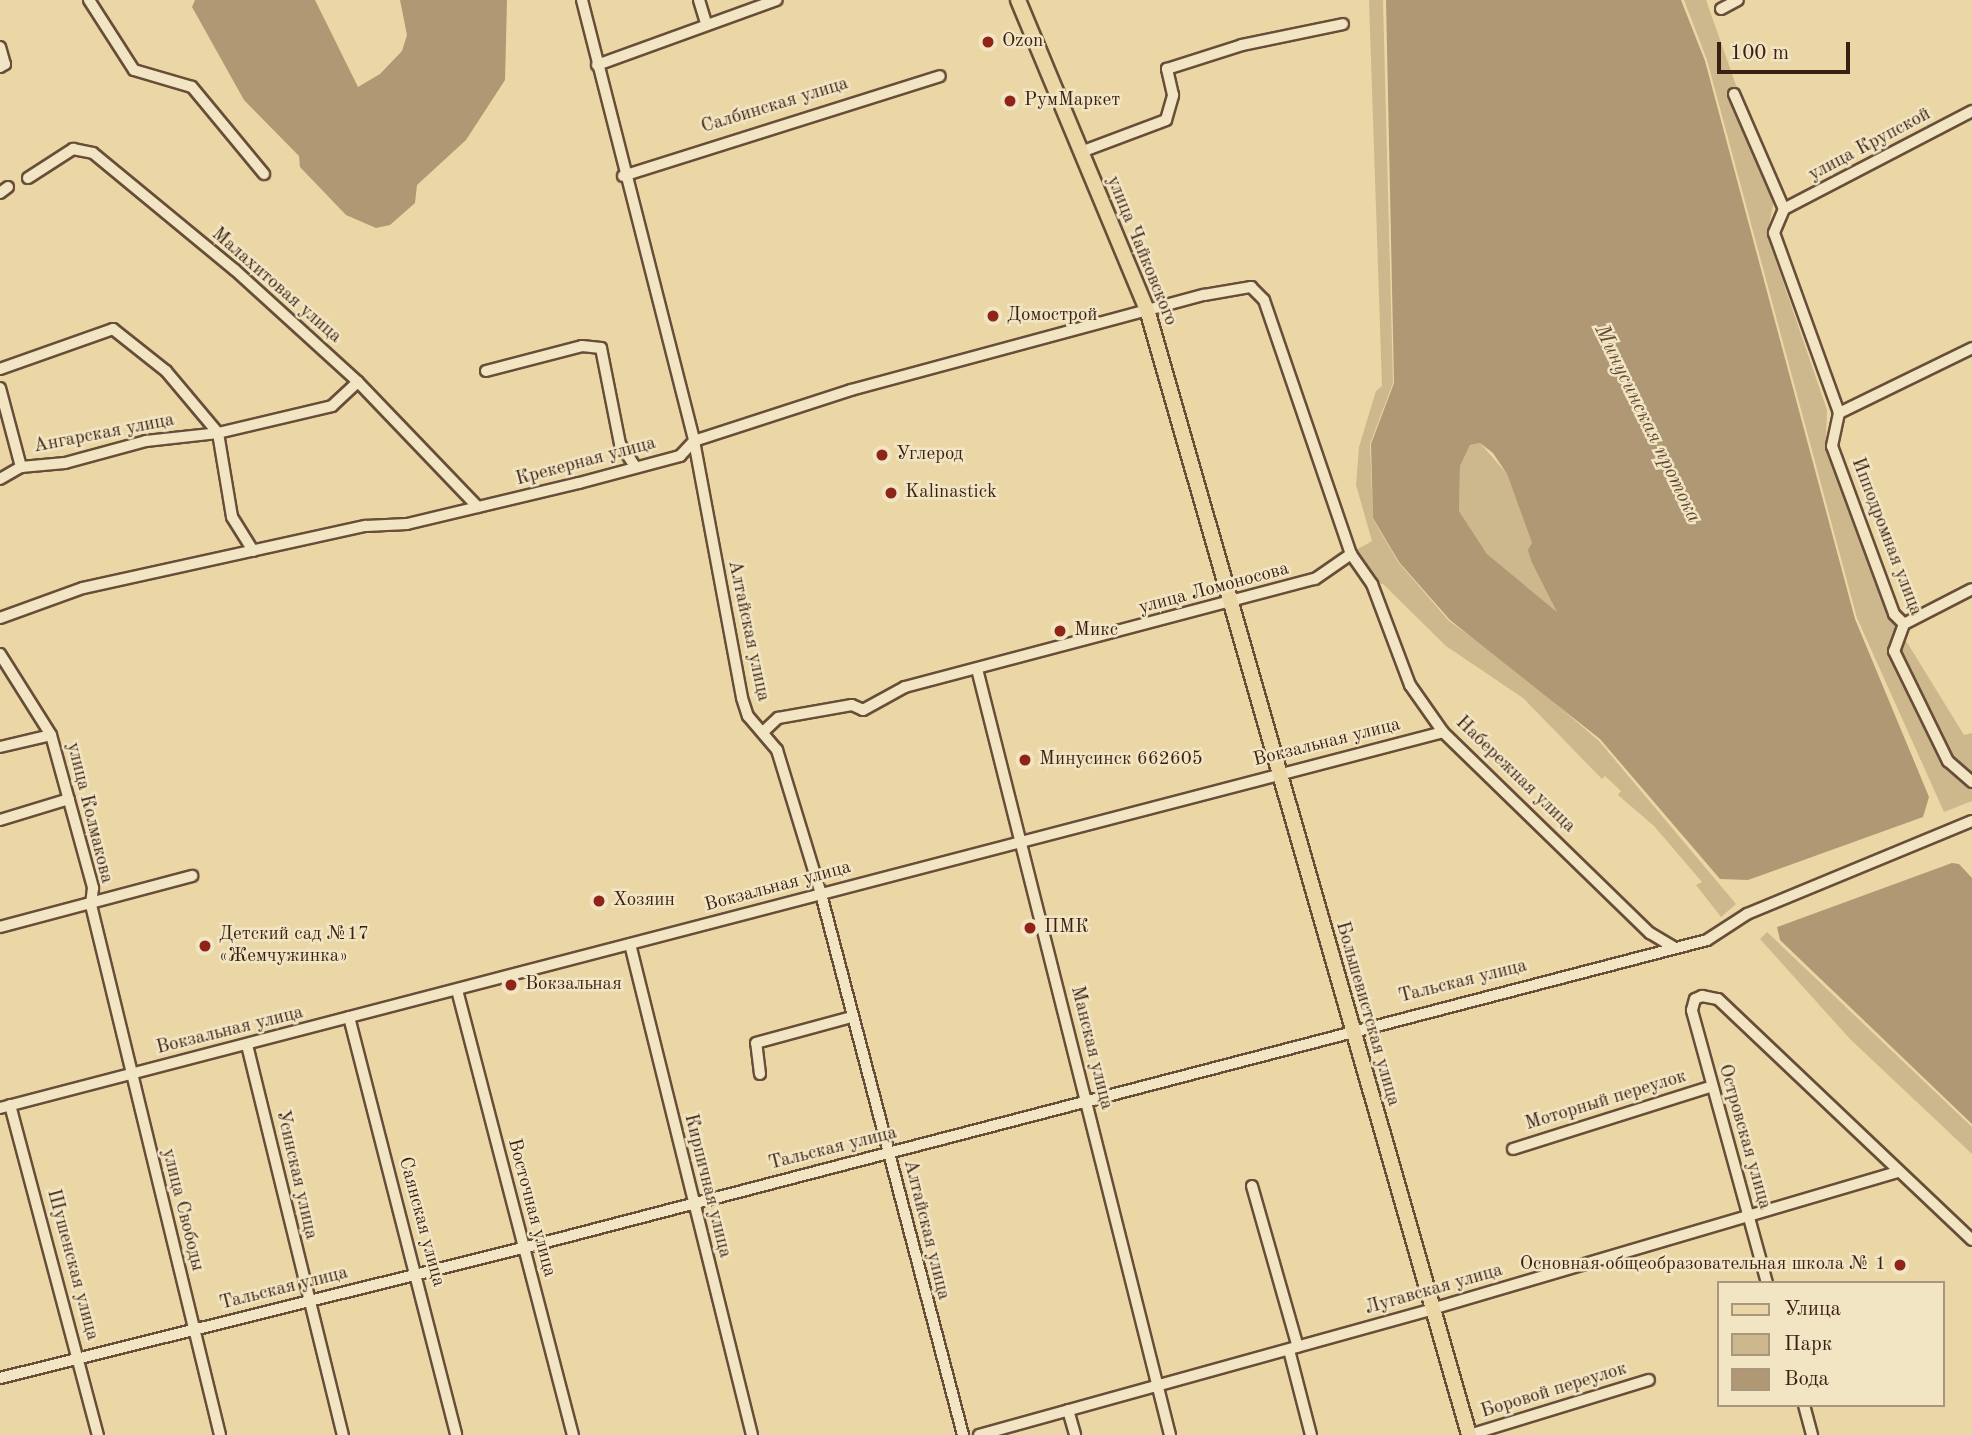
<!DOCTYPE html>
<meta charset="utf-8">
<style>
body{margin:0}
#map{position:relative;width:1972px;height:1435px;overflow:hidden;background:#ead7a5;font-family:"Old Standard TT",serif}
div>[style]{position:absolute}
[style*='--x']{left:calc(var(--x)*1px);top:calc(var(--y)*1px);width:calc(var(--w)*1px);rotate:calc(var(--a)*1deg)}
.green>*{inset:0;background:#ccb88c}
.water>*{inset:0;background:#af9873}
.roads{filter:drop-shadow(2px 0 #684d38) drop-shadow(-2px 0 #684d38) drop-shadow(0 2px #684d38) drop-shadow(0 -2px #684d38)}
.minor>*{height:10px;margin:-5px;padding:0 5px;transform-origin:5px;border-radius:5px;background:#f1e5c4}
.major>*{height:14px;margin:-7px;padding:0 7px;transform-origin:7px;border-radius:7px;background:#ead7a5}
.dots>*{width:19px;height:19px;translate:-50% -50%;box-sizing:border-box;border:4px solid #f1e5c4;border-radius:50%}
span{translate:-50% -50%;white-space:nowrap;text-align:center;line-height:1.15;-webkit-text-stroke:5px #f1e5c4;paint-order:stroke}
.poi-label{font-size:19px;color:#3c1f13}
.left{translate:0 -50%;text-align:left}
.right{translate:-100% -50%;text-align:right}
.street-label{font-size:19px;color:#3c1f13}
.water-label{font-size:21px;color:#644935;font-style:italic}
.legend{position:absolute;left:1717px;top:1281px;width:228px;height:126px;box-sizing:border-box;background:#f1e5c4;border:2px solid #a9967d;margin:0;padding:9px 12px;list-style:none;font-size:21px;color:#3c1f13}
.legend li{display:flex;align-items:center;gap:14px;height:35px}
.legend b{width:35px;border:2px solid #a9967d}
.scale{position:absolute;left:1717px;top:42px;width:133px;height:32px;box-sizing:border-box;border:4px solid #3c1f13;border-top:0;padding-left:9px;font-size:21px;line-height:24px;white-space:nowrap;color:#3c1f13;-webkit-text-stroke:5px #f1e5c4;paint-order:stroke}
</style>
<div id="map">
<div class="green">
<i style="clip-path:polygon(1369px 0,1383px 0,1393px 383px,1370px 444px,1373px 519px,1398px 562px,1449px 621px,1511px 665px,1599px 741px,1736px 904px,1721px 917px,1696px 885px,1702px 882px,1654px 826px,1618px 795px,1621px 791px,1605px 776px,1602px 779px,1523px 698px,1446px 646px,1383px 584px,1375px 583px,1356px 550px,1372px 541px,1356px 485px,1359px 447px,1376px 391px,1382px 386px)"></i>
<i style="clip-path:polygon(1684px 0,1706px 0,1775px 196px,1767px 235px,1827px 410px,1826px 439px,1884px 605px,1964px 735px,1972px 733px,1972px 801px,1944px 812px,1857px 618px,1707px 60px)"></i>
<i style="clip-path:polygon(1480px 443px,1507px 474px,1532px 543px,1532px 563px,1558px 613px,1487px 554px,1459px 511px,1460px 466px,1470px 445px)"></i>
<i style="clip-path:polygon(1767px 932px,1972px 1127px,1972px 1154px,1850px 1039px,1760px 939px)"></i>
</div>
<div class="water">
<i style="clip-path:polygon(195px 0,315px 0,358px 87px,380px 74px,402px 51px,407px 35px,400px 0,507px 0,505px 80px,466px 140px,417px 185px,415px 203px,390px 225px,376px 228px,346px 215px,300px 167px,299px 156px,244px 100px,192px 7px)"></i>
<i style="clip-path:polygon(evenodd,1386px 0,1681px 0,1705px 61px,1855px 619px,1929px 797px,1923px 817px,1748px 880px,1720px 879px,1600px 739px,1450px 620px,1399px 562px,1373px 518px,1371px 444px,1394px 383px,1386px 0,1480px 443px,1493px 453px,1507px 474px,1532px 543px,1528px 550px,1532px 563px,1557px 612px,1487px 554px,1459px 511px,1460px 466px,1470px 445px,1480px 443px)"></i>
<i style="clip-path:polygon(1952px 863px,1959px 864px,1972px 878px,1972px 1124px,1780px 940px,1777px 927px)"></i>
</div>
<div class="roads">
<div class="minor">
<i style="--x:89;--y:0;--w:83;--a:57.3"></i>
<i style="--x:134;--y:70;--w:60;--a:16.3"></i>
<i style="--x:192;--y:87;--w:113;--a:50.4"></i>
<i style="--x:582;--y:0;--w:455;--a:75.7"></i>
<i style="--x:694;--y:441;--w:261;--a:79.4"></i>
<i style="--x:742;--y:698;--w:19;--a:72"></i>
<i style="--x:748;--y:716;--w:45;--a:49.5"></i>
<i style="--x:777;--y:750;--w:151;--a:73"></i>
<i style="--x:821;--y:894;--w:559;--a:75.29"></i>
<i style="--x:699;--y:0;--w:24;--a:73"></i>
<i style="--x:1721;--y:9;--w:19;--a:-28"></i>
<i style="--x:0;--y:47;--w:18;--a:74"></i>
<i style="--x:5;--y:64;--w:6;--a:149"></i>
<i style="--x:597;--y:65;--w:191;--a:-19.9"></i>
<i style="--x:1734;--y:94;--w:125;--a:66.5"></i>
<i style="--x:1784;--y:209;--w:26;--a:113"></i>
<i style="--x:1774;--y:233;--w:191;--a:70.1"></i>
<i style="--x:1839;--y:413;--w:34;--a:102"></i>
<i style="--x:1832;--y:446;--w:179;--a:69.7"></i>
<i style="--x:1894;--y:614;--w:14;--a:45"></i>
<i style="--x:1904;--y:624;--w:29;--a:110"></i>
<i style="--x:1894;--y:651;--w:123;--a:63.9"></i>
<i style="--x:1948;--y:761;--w:32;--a:41"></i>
<i style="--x:1081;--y:152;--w:91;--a:-20.6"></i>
<i style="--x:1166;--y:120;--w:26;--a:-74"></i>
<i style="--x:1173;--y:95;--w:27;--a:-103"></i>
<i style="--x:1167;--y:69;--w:79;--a:-17.7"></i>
<i style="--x:1242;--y:45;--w:103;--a:-11.7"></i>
<i style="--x:623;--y:176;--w:332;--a:-17.5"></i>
<i style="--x:28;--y:178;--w:54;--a:-32.8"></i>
<i style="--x:73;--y:149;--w:20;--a:11"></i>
<i style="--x:93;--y:153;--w:184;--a:39.5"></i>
<i style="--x:235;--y:270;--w:166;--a:42.3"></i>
<i style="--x:358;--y:382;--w:173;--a:46.2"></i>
<i style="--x:0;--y:193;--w:10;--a:-37"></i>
<i style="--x:1784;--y:209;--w:212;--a:-27.5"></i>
<i style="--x:0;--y:369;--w:120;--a:-19.5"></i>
<i style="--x:113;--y:329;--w:68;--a:38.4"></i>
<i style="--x:166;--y:371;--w:81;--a:50"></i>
<i style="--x:218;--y:433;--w:85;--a:80.5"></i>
<i style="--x:232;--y:517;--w:40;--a:58"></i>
<i style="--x:486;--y:371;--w:99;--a:-14.6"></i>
<i style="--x:582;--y:346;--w:19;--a:6"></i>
<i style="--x:601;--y:348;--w:98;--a:78.8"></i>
<i style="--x:620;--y:444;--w:27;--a:56"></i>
<i style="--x:0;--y:388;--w:82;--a:75.1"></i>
<i style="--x:1839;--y:413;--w:148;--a:-26"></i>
<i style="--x:0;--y:479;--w:24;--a:-30"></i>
<i style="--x:21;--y:467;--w:44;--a:-5.2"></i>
<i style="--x:65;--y:463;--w:84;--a:-15.2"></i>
<i style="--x:146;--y:441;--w:72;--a:-6.3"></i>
<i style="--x:218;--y:433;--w:117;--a:-13.3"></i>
<i style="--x:332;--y:406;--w:35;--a:-43"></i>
<i style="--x:0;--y:618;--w:88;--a:-19.9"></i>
<i style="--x:83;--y:588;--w:290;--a:-12.4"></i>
<i style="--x:366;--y:526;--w:41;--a:-2.8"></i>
<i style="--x:407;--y:524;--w:177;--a:-13.4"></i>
<i style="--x:579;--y:483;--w:105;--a:-15"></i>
<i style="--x:680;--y:456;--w:21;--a:-47"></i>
<i style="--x:694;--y:441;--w:165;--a:-18"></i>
<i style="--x:851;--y:390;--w:366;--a:-15.1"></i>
<i style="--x:1204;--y:295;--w:48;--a:-9.7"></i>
<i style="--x:1251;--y:287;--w:18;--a:45"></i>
<i style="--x:1264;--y:300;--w:268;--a:71.1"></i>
<i style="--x:1351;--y:554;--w:37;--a:55"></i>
<i style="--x:1372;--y:584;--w:108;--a:69.4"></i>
<i style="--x:1410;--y:685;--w:57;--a:54.9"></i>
<i style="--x:1443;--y:732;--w:289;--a:44.2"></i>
<i style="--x:1650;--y:933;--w:27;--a:31"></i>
<i style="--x:1904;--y:624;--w:76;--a:-27.2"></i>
<i style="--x:0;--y:654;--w:96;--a:57.8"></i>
<i style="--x:51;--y:735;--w:159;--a:74.6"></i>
<i style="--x:93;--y:888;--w:17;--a:97"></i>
<i style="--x:91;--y:905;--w:545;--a:76.32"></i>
<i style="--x:977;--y:669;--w:790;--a:75.86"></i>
<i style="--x:763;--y:732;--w:21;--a:-43"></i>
<i style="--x:778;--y:718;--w:75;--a:-10"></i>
<i style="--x:852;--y:705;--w:12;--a:24"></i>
<i style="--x:863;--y:710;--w:48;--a:-28.7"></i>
<i style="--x:905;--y:687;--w:424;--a:-14.8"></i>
<i style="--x:1315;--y:579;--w:44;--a:-34.8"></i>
<i style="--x:0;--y:747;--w:52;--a:-13.2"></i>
<i style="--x:0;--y:820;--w:72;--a:-16.9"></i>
<i style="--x:0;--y:927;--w:199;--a:-14.9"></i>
<i style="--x:630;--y:944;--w:506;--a:76.05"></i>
<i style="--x:457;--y:990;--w:460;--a:75.4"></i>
<i style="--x:349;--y:1017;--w:431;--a:75.6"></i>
<i style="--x:247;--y:1045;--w:402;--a:76.2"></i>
<i style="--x:760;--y:1074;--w:31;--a:-97"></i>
<i style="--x:756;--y:1043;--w:99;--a:-15.2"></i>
<i style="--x:10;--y:1105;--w:342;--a:75.1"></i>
<i style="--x:0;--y:1108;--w:1491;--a:-14.6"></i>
<i style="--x:1513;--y:1149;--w:207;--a:-17.5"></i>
<i style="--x:1252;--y:1186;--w:167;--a:74.1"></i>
<i style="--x:1767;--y:1283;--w:283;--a:-105.4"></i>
<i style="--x:1692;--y:1010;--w:11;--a:-75"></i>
<i style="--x:1695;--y:999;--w:8;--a:-23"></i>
<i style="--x:1702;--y:996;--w:16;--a:11"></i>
<i style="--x:1718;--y:999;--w:350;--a:43.5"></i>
<i style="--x:1289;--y:1350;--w:88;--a:75.5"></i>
<i style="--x:0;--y:1378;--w:539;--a:-13.96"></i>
<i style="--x:523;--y:1248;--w:1223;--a:-14.58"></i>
<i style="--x:1707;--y:940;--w:48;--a:-33"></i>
<i style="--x:1747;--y:914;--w:243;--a:-22.5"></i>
<i style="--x:1804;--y:1405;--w:31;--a:75"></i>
<i style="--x:1068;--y:1410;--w:26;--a:74"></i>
<i style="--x:979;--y:1435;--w:470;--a:-15.5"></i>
<i style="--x:1432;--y:1309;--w:485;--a:-16.4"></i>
<i style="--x:1469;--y:1435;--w:188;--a:-17"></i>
</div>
<div class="major">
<i style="--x:1018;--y:0;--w:339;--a:67.4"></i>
<i style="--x:1148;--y:313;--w:1167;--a:74.03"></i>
</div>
</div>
<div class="dots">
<i style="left:988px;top:42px;background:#8f2418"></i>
<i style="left:1010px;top:101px;background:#8f2418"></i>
<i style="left:993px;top:316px;background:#8f2418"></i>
<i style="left:882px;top:455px;background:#8f2418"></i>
<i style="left:891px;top:493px;background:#8f2418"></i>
<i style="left:1060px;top:631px;background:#8f2418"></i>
<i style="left:1025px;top:760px;background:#8f2418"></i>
<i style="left:599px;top:901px;background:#8f2418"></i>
<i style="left:1030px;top:928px;background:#8f2418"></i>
<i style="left:205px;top:946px;background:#8f2418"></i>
<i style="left:511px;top:985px;background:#8f2418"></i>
<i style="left:1900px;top:1265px;background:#8f2418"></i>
</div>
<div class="poi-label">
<span class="left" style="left:1002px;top:42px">Ozon</span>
<span class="left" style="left:1024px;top:101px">РумМаркет</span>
<span class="left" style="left:1007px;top:316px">Домострой</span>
<span class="left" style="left:896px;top:455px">Углерод</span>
<span class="left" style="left:905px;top:493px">Kalinastick</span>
<span class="left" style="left:1074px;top:631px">Микс</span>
<span class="left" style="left:1039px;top:760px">Минусинск 662605</span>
<span class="left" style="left:613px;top:901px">Хозяин</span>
<span class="left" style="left:1044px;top:928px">ПМК</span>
<span class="left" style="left:219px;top:946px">Детский сад №17<br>«Жемчужинка»</span>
<span class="left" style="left:525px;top:985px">Вокзальная</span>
<span class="right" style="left:1886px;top:1265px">Основная общеобразовательная школа № 1</span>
</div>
<div class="street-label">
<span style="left:775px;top:106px;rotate:-17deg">Салбинская улица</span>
<span style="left:1870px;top:145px;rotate:-28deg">улица Крупской</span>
<span style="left:1141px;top:251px;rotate:68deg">улица Чайковского</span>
<span style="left:276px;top:286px;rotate:41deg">Малахитовая улица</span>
<span style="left:104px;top:434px;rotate:-11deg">Ангарская улица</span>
<span style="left:586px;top:462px;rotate:-15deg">Крекерная улица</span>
<span style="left:1886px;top:537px;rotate:69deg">Ипподромная улица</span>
<span style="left:1214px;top:589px;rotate:-15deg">улица Ломоносова</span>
<span style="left:748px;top:631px;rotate:78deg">Алтайская улица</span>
<span style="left:1327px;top:743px;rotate:-14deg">Вокзальная улица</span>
<span style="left:1515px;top:775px;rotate:44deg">Набережная улица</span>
<span style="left:89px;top:813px;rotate:76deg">улица Колмакова</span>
<span style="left:778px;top:887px;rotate:-15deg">Вокзальная улица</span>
<span style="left:1463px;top:982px;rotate:-14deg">Тальская улица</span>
<span style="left:1367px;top:1014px;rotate:74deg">Большевистская улица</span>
<span style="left:230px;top:1031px;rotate:-14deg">Вокзальная улица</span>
<span style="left:1091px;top:1048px;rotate:76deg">Манская улица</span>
<span style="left:1606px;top:1101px;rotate:-17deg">Моторный переулок</span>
<span style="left:1744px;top:1137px;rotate:74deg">Островская улица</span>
<span style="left:833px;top:1149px;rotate:-14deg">Тальская улица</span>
<span style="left:296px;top:1175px;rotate:77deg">Усинская улица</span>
<span style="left:707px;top:1186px;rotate:76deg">Кирпичная улица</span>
<span style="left:531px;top:1208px;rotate:75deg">Восточная улица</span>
<span style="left:182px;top:1210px;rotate:76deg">улица Свободы</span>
<span style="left:421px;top:1222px;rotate:75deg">Саянская улица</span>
<span style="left:926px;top:1230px;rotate:76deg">Алтайская улица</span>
<span style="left:72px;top:1265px;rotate:75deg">Шушенская улица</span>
<span style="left:284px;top:1289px;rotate:-14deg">Тальская улица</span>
<span style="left:1434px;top:1290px;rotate:-16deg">Лугавская улица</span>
<span style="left:1554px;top:1391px;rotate:-17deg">Боровой переулок</span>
</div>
<div class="water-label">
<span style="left:1647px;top:424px;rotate:64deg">Минусинская протока</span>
</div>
<ul class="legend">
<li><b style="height:9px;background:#ead7a5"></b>Улица</li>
<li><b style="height:19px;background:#ccb88c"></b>Парк</li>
<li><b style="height:19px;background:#af9873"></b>Вода</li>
</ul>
<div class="scale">100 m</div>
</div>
